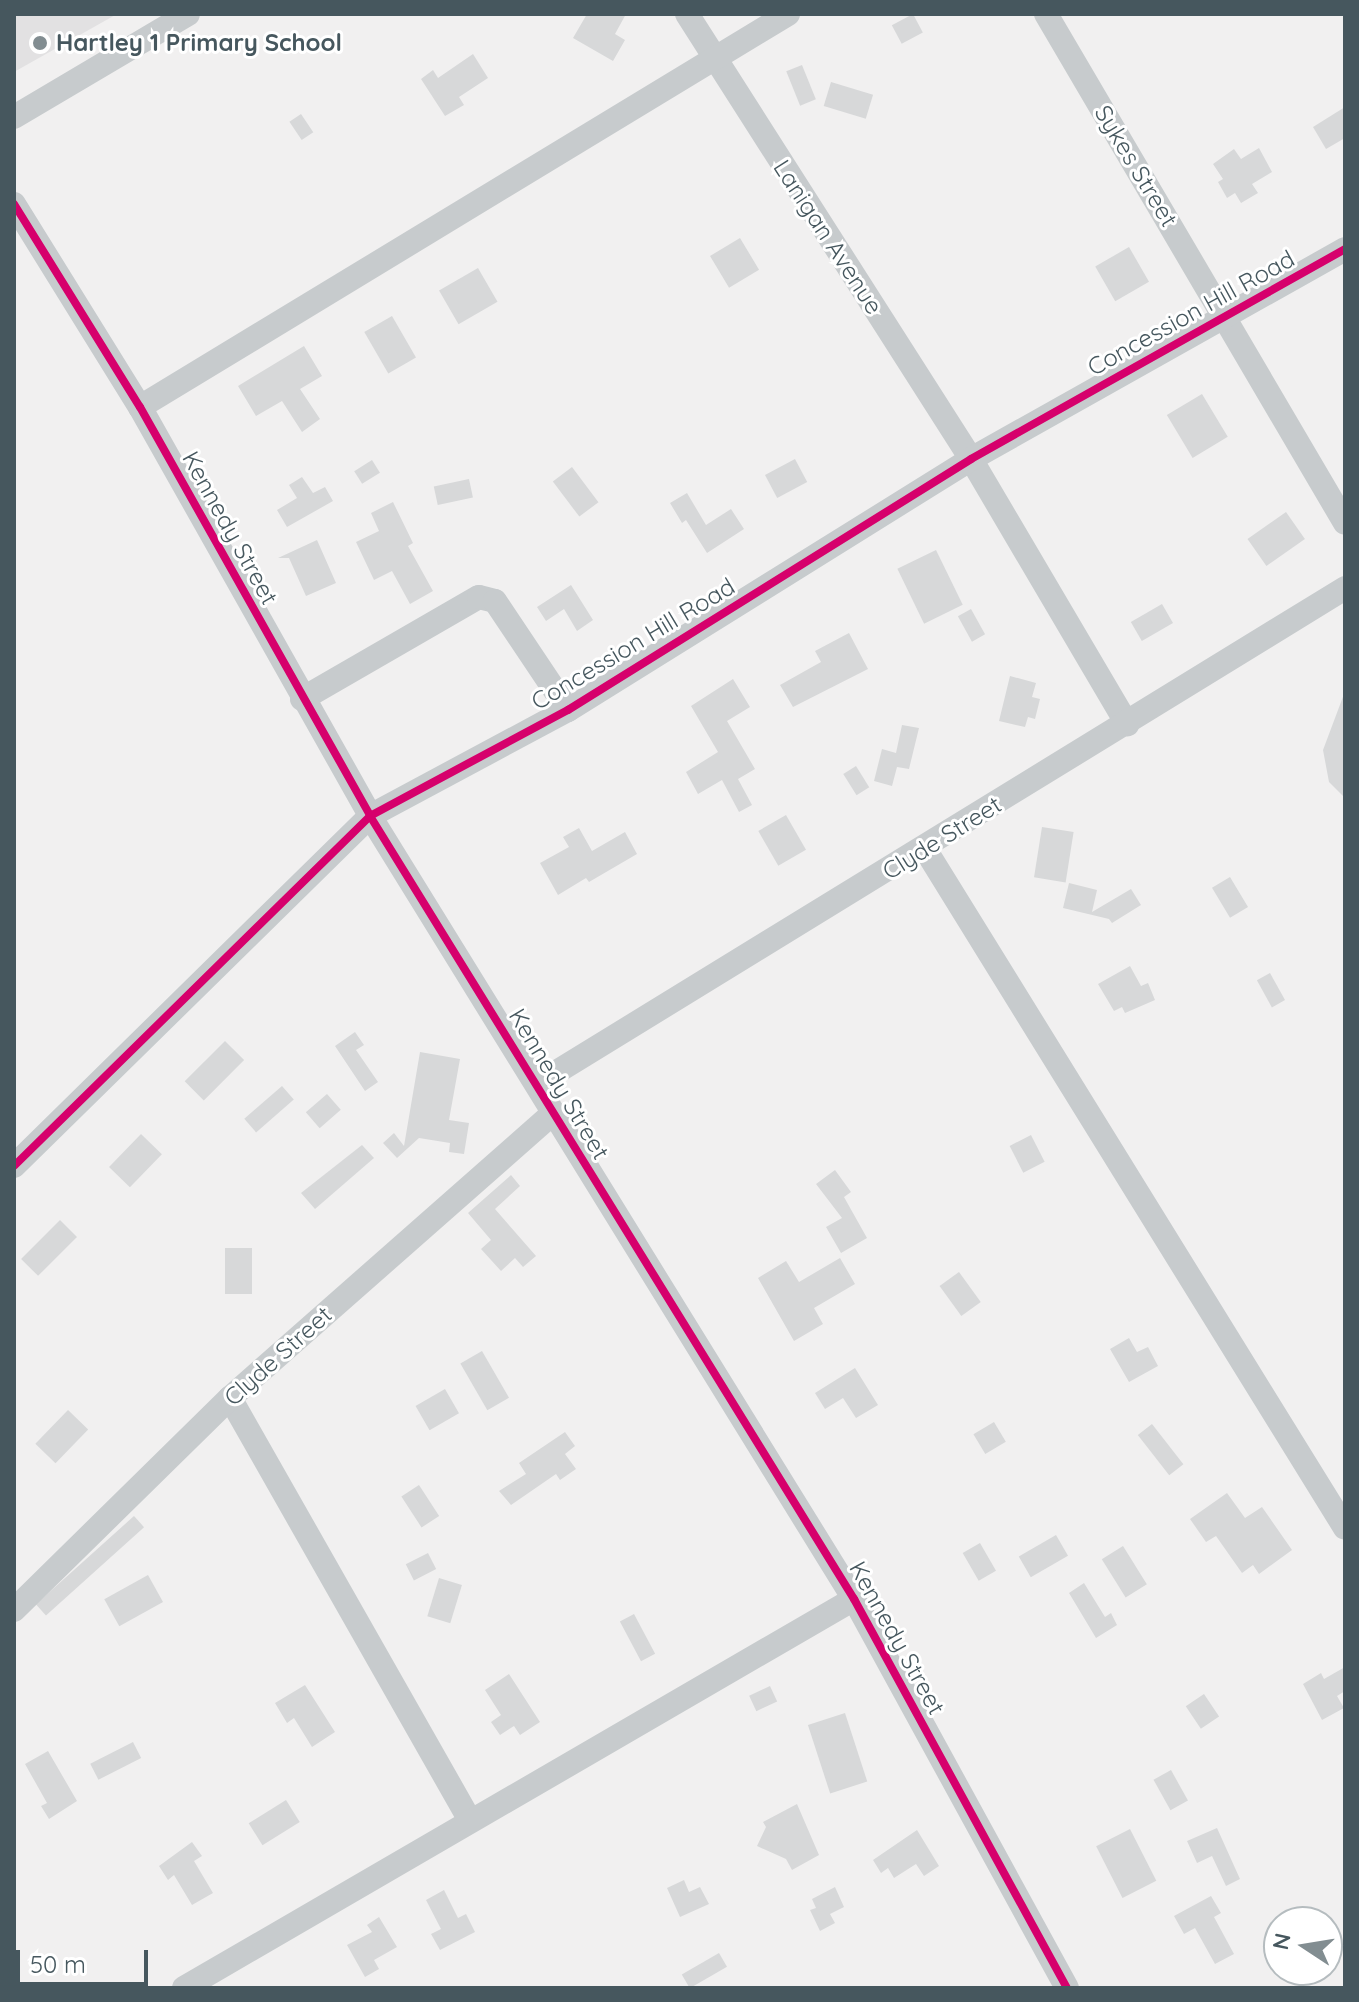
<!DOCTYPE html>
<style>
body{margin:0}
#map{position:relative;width:1359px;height:2002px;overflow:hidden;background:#f1f0f0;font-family:Quicksand,sans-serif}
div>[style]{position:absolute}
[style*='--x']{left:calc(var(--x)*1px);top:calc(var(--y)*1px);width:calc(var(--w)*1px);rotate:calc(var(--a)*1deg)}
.education>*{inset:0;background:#e2e1e2}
.building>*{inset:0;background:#d7d8d9;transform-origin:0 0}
.minor>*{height:24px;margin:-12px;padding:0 12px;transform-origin:12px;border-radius:12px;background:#c7cbcd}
.cycleway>*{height:8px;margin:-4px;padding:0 4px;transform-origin:4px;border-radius:4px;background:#d6006c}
.dots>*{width:22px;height:22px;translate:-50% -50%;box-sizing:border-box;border:4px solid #fff;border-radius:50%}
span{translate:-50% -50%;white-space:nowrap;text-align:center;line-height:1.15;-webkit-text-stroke:6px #fff;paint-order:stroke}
.poi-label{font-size:24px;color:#46575e;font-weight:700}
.left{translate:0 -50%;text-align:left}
.street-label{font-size:24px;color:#46575e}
.frame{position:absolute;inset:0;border:16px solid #46575e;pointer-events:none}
.north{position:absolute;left:1263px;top:1906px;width:80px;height:80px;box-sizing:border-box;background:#fff;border:2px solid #b5bcbf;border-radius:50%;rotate:282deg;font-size:22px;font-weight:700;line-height:32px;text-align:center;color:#46575e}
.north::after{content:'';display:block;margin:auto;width:28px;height:36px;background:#828d91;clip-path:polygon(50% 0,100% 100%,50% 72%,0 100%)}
.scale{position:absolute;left:16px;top:1950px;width:132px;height:36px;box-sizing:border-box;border:4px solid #46575e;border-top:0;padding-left:10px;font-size:24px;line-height:28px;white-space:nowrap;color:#46575e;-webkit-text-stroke:6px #fff;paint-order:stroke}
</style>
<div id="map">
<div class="education">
<i style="clip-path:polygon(14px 14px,117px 14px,14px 72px)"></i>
</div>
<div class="building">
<i style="clip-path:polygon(587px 14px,626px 14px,615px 34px,625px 40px,613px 61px,573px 38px)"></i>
<i style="left:913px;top:14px;width:21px;height:24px;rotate:62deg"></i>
<i style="clip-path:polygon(473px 54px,488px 78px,459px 97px,464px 105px,445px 116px,421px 79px,433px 70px,438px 78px)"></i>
<i style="left:802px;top:65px;width:37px;height:17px;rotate:68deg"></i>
<i style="left:831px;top:82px;width:44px;height:25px;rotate:17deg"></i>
<i style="clip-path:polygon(1345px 107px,1345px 138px,1326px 149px,1313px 127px)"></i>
<i style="left:301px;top:114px;width:22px;height:14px;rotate:56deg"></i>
<i style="clip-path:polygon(1259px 148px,1272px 172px,1252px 184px,1258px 193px,1241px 203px,1235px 193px,1227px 198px,1218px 182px,1223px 179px,1213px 164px,1234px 149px,1241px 159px)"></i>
<i style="left:740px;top:238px;width:37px;height:35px;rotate:59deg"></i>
<i style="left:1129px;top:247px;width:40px;height:39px;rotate:60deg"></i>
<i style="left:478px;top:268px;width:39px;height:45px;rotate:60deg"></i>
<i style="left:392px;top:316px;width:48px;height:32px;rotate:60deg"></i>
<i style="clip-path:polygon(304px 346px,322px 376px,300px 389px,320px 419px,302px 432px,282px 401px,256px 416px,238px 386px)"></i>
<i style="left:1202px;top:394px;width:50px;height:41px;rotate:59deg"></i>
<i style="left:795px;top:459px;width:26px;height:34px;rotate:62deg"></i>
<i style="left:372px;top:460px;width:15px;height:21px;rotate:58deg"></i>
<i style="left:572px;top:467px;width:44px;height:24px;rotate:53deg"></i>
<i style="clip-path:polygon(302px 477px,313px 493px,325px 487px,333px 501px,287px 527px,277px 510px,297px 498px,289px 485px)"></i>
<i style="left:469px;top:479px;width:19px;height:36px;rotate:78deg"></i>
<i style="clip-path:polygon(687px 493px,706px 525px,731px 509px,744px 529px,707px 553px,686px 520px,682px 523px,670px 503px)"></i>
<i style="clip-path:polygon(393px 502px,413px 543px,408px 546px,433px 591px,410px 604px,392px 571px,374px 580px,356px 542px,379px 531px,371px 513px)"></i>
<i style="left:1286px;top:512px;width:33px;height:47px;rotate:55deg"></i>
<i style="clip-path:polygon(317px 540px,336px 583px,306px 596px,289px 558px,278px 558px)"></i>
<i style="left:936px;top:550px;width:61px;height:43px;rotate:64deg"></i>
<i style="clip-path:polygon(571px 585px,593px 620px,577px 631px,564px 609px,546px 621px,537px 607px)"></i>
<i style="left:1162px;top:604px;width:22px;height:36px;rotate:60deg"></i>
<i style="left:971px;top:609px;width:29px;height:15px;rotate:61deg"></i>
<i style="clip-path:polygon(849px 633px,868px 669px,793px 707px,780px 685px,821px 662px,815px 651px)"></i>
<i style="clip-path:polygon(1010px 676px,1036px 683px,1032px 697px,1040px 699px,1035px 719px,1028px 717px,1025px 727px,999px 721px)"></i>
<i style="clip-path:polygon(733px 679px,750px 707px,727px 721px,755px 769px,738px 779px,752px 805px,739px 812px,722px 780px,698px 794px,686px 772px,718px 752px,691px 706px)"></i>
<i style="clip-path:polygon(1344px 694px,1345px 694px,1345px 798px,1329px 782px,1323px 750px)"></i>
<i style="clip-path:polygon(902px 725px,919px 728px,909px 769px,897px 767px,892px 786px,874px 781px,882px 749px,896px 753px)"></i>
<i style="left:856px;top:766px;width:25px;height:15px;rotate:58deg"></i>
<i style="left:786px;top:815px;width:40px;height:32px;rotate:60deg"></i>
<i style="left:1042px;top:827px;width:32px;height:51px;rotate:9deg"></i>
<i style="clip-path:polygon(579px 828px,592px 851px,625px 832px,637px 854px,589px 882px,586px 878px,558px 895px,540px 863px,569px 847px,563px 837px)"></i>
<i style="left:1230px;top:877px;width:35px;height:21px;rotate:59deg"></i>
<i style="clip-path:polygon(1069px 883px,1097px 890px,1092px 912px,1131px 889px,1141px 905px,1112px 923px,1109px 919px,1063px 908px)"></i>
<i style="clip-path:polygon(1130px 966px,1141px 986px,1148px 983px,1155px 1000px,1125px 1013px,1122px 1007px,1114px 1011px,1098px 984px)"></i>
<i style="left:1270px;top:973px;width:31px;height:15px;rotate:61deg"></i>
<i style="clip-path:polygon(355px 1032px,364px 1045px,356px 1050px,378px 1082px,365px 1091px,335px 1046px)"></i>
<i style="left:225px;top:1041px;width:27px;height:57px;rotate:45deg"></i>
<i style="clip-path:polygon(420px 1052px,460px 1059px,449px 1120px,469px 1123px,464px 1154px,449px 1152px,450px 1143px,419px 1138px,397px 1158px,383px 1143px,394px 1133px,404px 1146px)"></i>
<i style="left:282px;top:1086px;width:18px;height:50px;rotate:49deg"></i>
<i style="left:327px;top:1094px;width:21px;height:28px;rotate:49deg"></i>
<i style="left:141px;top:1134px;width:29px;height:46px;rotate:44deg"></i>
<i style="left:1031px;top:1135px;width:30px;height:24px;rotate:63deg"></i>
<i style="clip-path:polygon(362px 1145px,374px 1158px,315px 1209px,301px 1193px)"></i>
<i style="clip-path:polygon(835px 1170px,851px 1192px,844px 1197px,867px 1238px,841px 1253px,826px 1227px,842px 1218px,816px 1184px)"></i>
<i style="clip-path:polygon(511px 1175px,520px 1186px,495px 1209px,536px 1256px,523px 1267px,515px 1258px,501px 1271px,481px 1249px,491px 1240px,468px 1213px)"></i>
<i style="left:60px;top:1220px;width:24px;height:55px;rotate:45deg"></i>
<i style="left:225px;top:1248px;width:27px;height:46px"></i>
<i style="clip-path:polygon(840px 1258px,855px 1284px,814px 1308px,823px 1324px,794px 1341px,758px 1278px,786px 1261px,799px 1282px)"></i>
<i style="left:959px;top:1272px;width:37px;height:24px;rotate:54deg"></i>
<i style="clip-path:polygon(1129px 1338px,1137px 1352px,1148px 1347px,1158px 1366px,1129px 1382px,1110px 1349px)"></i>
<i style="left:482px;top:1351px;width:54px;height:25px;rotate:60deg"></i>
<i style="clip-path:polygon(855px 1368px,878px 1405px,856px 1418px,843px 1398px,825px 1409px,815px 1393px)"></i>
<i style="left:445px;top:1389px;width:28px;height:34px;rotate:60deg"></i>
<i style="left:68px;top:1410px;width:28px;height:47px;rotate:44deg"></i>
<i style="left:994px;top:1422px;width:23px;height:24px;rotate:59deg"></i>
<i style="left:1152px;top:1424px;width:51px;height:18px;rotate:52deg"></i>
<i style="clip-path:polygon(565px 1432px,575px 1446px,565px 1454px,576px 1469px,560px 1480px,556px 1474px,511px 1505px,499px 1491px,526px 1474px,519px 1463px)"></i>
<i style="left:419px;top:1485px;width:37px;height:21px;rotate:57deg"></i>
<i style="clip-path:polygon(1227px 1493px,1245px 1518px,1262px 1507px,1292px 1550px,1259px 1574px,1253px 1565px,1242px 1573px,1216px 1536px,1206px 1542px,1190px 1519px)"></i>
<i style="left:134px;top:1516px;width:15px;height:132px;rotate:48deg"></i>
<i style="left:1056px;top:1535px;width:24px;height:43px;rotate:60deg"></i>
<i style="left:980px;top:1543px;width:32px;height:20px;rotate:60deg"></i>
<i style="left:1123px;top:1546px;width:45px;height:25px;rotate:58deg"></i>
<i style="left:428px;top:1553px;width:18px;height:25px;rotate:63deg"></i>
<i style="left:148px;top:1575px;width:31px;height:50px;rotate:61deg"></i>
<i style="left:439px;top:1578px;width:24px;height:40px;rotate:17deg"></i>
<i style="clip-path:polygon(1084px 1583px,1105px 1617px,1111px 1613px,1117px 1625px,1096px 1638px,1069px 1593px)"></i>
<i style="left:634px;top:1614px;width:45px;height:16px;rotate:62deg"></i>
<i style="clip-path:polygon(1345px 1667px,1345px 1691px,1337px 1696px,1344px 1708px,1322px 1720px,1303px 1684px,1321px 1673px,1324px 1679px)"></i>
<i style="clip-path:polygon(509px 1674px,540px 1722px,520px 1735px,514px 1726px,500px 1735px,491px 1722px,501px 1715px,485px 1690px)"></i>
<i style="clip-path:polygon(305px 1685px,335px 1732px,312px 1747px,294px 1718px,287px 1723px,275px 1703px)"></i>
<i style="left:770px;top:1686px;width:17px;height:23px;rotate:65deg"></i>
<i style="left:1204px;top:1694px;width:27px;height:22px;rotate:56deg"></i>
<i style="left:845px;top:1713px;width:72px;height:39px;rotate:72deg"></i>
<i style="left:133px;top:1742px;width:18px;height:48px;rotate:63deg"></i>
<i style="clip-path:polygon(48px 1751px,77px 1801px,49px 1819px,41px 1806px,47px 1803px,25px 1764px)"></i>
<i style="left:1171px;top:1770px;width:35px;height:20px;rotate:61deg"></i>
<i style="left:286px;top:1800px;width:26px;height:44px;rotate:58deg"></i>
<i style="clip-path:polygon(797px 1804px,819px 1855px,792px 1870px,786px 1859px,757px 1846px,766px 1827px,763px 1822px)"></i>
<i style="clip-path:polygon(1217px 1828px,1240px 1879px,1226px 1886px,1212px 1856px,1197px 1863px,1187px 1841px)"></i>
<i style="left:1130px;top:1829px;width:58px;height:38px;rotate:63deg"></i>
<i style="clip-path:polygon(917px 1830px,939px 1866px,924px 1876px,916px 1864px,894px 1878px,888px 1868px,881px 1873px,873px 1860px)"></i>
<i style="clip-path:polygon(192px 1842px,202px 1856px,194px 1861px,213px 1893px,192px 1905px,174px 1875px,168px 1880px,159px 1866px)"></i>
<i style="clip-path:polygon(684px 1880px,689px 1892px,700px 1887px,709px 1904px,680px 1917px,667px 1888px)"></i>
<i style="clip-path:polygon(835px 1887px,844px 1907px,830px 1914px,835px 1923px,820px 1931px,810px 1910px,816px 1908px,812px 1899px)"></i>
<i style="clip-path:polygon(444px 1890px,458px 1918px,466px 1914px,475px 1932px,440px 1950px,431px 1934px,441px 1929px,426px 1900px)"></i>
<i style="clip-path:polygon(1211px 1896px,1221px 1913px,1214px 1917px,1234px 1954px,1215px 1964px,1195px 1928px,1184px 1934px,1174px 1916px)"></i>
<i style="clip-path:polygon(379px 1917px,397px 1947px,374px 1960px,379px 1969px,365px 1977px,347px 1945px,372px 1932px,367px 1925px)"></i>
<i style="left:719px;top:1953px;width:16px;height:43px;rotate:60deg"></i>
</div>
<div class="minor">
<i style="--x:687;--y:14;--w:528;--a:57.45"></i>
<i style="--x:971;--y:459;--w:308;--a:59.5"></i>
<i style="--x:1046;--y:14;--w:590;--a:59.57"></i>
<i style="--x:14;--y:117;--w:202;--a:-30.6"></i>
<i style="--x:14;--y:204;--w:239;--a:58.2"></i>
<i style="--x:140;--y:407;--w:469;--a:60.6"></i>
<i style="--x:370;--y:816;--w:921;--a:58.28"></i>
<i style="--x:854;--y:1599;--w:443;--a:61.3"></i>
<i style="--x:140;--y:407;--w:758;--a:-31.24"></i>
<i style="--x:302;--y:699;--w:204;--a:-30"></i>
<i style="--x:479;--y:597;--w:16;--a:14"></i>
<i style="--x:495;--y:601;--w:131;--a:56.2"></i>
<i style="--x:925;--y:849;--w:798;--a:58.26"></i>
<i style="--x:537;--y:1084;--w:948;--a:-31.54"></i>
<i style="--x:14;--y:1166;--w:499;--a:-44.5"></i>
<i style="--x:370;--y:816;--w:225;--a:-28.2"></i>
<i style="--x:568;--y:710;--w:475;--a:-31.9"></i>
<i style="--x:971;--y:459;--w:429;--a:-29.3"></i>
<i style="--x:230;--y:1398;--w:486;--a:60.4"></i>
<i style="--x:14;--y:1610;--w:303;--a:-44.5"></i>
<i style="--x:230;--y:1398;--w:431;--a:-41.4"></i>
<i style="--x:184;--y:1988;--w:775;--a:-30.14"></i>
</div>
<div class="cycleway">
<i style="--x:14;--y:204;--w:239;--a:58.2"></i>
<i style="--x:140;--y:407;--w:469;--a:60.6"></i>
<i style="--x:370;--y:816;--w:921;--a:58.28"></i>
<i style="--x:854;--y:1599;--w:443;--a:61.3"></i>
<i style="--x:14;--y:1166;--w:499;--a:-44.5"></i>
<i style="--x:370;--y:816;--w:225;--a:-28.2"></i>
<i style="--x:568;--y:710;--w:475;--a:-31.9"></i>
<i style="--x:971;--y:459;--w:429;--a:-29.3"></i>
</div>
<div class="dots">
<i style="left:40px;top:43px;background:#828d91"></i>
</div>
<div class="poi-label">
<span class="left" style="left:56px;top:43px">Hartley 1 Primary School</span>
</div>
<div class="street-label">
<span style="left:1136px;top:166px;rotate:59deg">Sykes Street</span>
<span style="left:828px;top:237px;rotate:57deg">Lanigan Avenue</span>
<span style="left:1191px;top:313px;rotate:-29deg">Concession Hill Road</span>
<span style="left:230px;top:528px;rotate:61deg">Kennedy Street</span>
<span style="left:633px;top:644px;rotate:-31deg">Concession Hill Road</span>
<span style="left:942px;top:838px;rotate:-32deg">Clyde Street</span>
<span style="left:559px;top:1084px;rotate:59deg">Kennedy Street</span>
<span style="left:278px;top:1356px;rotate:-42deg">Clyde Street</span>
<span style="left:897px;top:1638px;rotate:61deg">Kennedy Street</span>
</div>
<div class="frame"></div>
<div class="north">N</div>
<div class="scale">50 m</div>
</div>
